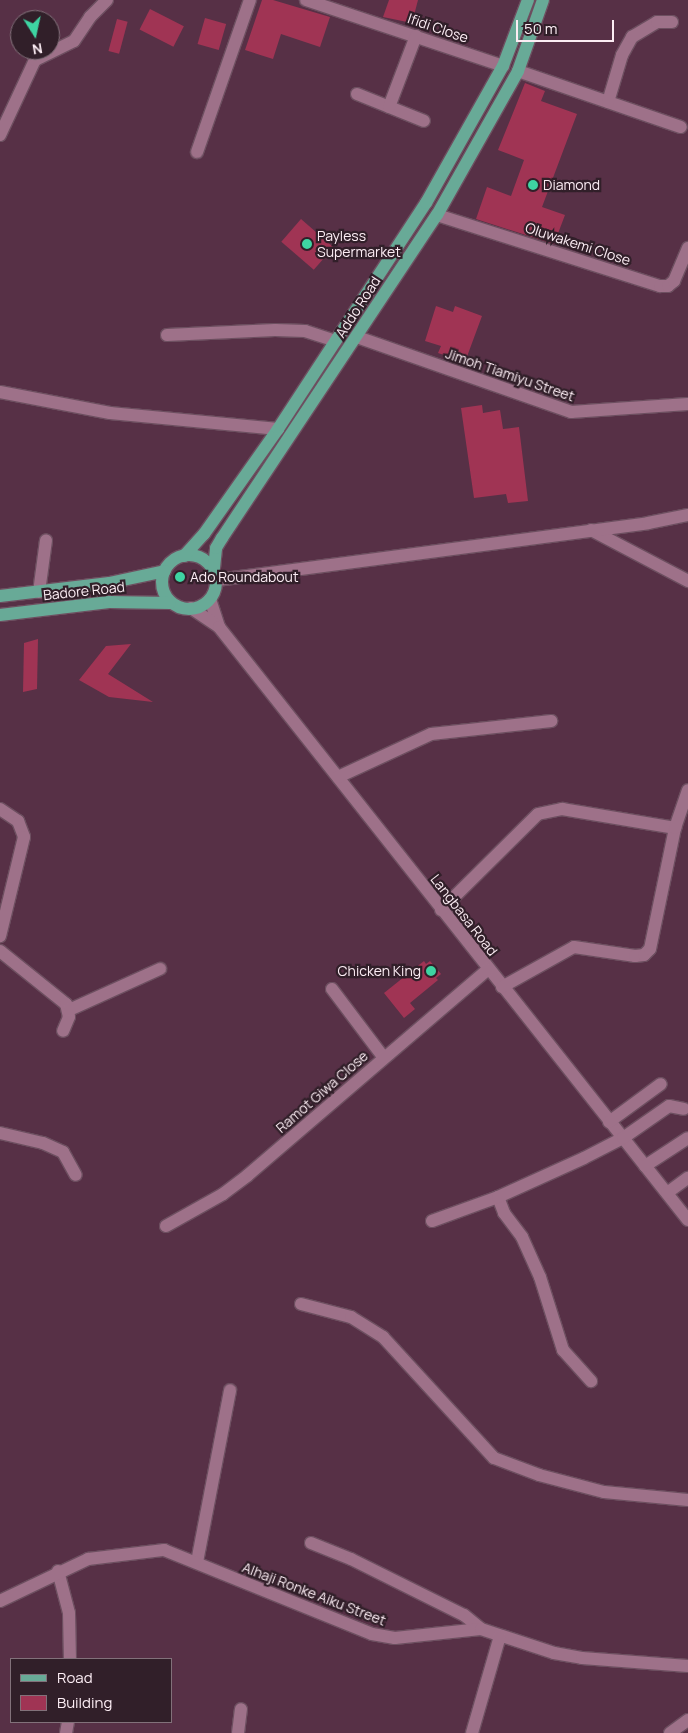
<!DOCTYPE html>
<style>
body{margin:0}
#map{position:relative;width:688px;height:1733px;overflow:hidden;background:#573046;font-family:Manrope,sans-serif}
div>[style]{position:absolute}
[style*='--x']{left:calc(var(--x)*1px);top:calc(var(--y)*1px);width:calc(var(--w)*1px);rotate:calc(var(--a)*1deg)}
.building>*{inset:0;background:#a03454;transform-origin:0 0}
.roads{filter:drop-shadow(1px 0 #6d4f60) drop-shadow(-1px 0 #6d4f60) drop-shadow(0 1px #6d4f60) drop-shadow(0 -1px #6d4f60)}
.minor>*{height:12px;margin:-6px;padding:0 6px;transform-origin:6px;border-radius:6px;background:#9e7189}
.major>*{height:12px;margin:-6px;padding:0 6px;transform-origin:6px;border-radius:6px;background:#68aa97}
.major>.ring{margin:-6px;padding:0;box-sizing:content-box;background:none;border:12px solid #68aa97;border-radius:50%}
.dots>*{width:14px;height:14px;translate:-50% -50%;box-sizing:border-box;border:2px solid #311f29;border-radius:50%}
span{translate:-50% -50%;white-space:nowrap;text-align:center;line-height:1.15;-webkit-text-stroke:4.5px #311f29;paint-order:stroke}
.street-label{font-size:14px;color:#fcedf4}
.poi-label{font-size:14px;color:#fcedf4}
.left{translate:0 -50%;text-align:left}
.right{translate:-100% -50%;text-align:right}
.legend{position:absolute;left:10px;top:1658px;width:162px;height:65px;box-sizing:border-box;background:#311f29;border:1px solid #82717a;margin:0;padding:6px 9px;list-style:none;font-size:15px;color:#fcedf4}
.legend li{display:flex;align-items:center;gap:10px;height:25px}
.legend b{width:25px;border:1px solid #82717a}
.north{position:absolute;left:10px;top:10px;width:50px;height:50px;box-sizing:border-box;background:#311f29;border:1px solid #82717a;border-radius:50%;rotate:170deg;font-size:14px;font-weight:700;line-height:20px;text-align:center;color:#fcedf4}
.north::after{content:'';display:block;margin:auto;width:18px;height:22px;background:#3ed4a2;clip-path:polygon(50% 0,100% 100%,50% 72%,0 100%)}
.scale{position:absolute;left:516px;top:20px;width:98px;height:22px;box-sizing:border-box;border:2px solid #fcedf4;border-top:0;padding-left:6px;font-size:15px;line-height:18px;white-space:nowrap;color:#fcedf4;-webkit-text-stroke:4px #311f29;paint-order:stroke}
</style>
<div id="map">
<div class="building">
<i style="clip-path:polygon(262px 0,273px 0,330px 17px,320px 47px,281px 34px,273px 59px,245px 50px)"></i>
<i style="clip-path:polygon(389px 0,418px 0,412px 23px,383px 17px)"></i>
<i style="left:150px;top:9px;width:38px;height:23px;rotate:27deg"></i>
<i style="left:205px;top:18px;width:22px;height:27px;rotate:16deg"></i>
<i style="left:117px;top:19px;width:11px;height:33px;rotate:15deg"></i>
<i style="clip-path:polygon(525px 83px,545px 91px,541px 101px,577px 114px,542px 207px,565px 215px,554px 244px,476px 219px,487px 187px,511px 196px,524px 160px,498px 150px)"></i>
<i style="left:301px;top:219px;width:43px;height:30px;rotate:41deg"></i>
<i style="clip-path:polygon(436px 306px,453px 312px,455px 306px,482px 316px,465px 362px,438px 353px,441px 346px,425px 341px)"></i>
<i style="clip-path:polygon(482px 405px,483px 413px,500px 410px,503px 429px,519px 427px,528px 501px,508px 503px,506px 494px,474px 498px,461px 408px)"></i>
<i style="clip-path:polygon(38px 639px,37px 689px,23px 692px,24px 643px)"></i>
<i style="clip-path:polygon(131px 644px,108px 674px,153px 702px,109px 697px,79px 680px,106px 646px)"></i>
<i style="clip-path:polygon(424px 961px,426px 964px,430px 961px,441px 974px,436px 978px,438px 980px,410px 1003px,415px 1009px,404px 1018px,384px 993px)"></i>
</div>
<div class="roads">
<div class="minor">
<i style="--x:306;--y:0;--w:208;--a:18.5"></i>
<i style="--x:518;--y:71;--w:172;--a:19"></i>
<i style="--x:357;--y:94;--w:72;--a:21.9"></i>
<i style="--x:608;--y:102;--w:49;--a:-73.4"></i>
<i style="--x:622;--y:55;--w:21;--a:-61"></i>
<i style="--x:632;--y:37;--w:29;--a:-31"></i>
<i style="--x:657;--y:22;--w:15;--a:0"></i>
<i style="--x:389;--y:107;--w:76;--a:-69.2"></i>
<i style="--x:0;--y:135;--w:83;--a:-65"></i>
<i style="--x:35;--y:60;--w:43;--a:-26"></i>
<i style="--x:74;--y:41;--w:29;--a:-56"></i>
<i style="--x:90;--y:17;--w:24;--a:-45"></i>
<i style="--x:197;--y:152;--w:161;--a:-70.8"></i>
<i style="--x:437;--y:215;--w:234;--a:17.7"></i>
<i style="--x:660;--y:286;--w:8;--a:0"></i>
<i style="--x:668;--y:286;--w:8;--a:-40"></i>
<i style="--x:674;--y:281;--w:36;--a:-67"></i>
<i style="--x:167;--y:335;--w:108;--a:-2.7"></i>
<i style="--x:275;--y:330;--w:30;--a:2"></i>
<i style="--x:305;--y:331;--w:32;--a:18"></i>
<i style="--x:357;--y:337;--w:227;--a:19.3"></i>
<i style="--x:571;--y:412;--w:117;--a:-3.9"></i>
<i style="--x:0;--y:392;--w:112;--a:10.8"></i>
<i style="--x:110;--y:413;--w:169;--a:5.4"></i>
<i style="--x:591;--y:530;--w:110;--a:27.7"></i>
<i style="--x:217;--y:580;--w:435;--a:-7.5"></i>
<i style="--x:648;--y:523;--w:41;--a:-11.3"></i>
<i style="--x:39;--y:592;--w:52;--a:-82.3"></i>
<i style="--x:210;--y:599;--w:29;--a:72"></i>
<i style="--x:191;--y:608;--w:34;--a:34"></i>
<i style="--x:219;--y:627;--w:756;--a:51.66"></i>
<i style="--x:338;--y:777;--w:102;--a:-24.8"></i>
<i style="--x:431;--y:734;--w:121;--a:-6.2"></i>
<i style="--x:0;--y:809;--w:22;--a:34"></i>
<i style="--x:18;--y:821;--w:17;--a:69"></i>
<i style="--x:24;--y:837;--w:102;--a:103.6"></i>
<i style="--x:441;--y:910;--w:136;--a:-44.7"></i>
<i style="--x:538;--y:814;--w:25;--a:-12"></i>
<i style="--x:562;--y:809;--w:115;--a:9.5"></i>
<i style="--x:0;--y:951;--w:85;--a:38.8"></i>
<i style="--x:66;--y:1004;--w:13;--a:77"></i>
<i style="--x:69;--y:1017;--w:15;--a:113"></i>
<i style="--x:502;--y:987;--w:82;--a:-29.1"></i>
<i style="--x:574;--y:947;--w:62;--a:8.4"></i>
<i style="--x:635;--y:956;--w:9;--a:-6"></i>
<i style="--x:644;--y:955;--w:8;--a:-45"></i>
<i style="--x:650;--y:949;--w:124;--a:-78.3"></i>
<i style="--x:675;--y:828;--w:40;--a:-71.1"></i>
<i style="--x:332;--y:989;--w:86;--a:53"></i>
<i style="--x:69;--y:1010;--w:100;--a:-24.3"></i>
<i style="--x:609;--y:1122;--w:64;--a:-36.2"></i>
<i style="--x:0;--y:1133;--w:44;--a:13.1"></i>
<i style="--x:43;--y:1143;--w:22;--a:24"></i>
<i style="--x:63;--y:1152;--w:26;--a:61"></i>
<i style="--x:645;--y:1166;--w:51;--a:-33.1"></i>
<i style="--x:667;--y:1193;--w:26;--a:-36"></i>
<i style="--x:498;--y:1197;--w:17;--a:69"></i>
<i style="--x:504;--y:1213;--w:30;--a:53"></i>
<i style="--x:522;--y:1237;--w:44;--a:65.8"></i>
<i style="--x:540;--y:1277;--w:77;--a:72.5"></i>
<i style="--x:563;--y:1350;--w:42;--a:47.9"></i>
<i style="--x:432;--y:1221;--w:70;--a:-20"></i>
<i style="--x:498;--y:1197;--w:94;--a:-24.4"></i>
<i style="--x:584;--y:1158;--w:44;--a:-27.1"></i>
<i style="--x:623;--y:1138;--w:56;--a:-34.8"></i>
<i style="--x:669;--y:1106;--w:15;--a:11"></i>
<i style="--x:166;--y:1226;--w:65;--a:-29.3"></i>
<i style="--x:223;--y:1194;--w:31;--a:-37"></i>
<i style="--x:248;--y:1175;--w:316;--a:-40.6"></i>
<i style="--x:301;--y:1304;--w:52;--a:14.6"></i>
<i style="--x:351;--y:1317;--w:38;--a:32"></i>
<i style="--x:383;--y:1337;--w:164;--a:47.5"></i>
<i style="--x:494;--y:1458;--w:48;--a:20.7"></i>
<i style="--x:539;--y:1475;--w:67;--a:14.7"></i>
<i style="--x:604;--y:1492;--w:84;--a:5.4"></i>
<i style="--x:311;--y:1543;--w:43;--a:21.8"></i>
<i style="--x:351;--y:1559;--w:126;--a:26.4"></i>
<i style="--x:464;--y:1615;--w:22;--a:39"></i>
<i style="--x:197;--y:1562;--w:175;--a:-79.1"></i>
<i style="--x:58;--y:1571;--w:43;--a:75.3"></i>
<i style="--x:69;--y:1613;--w:46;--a:88.8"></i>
<i style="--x:0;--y:1601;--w:98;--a:-25.5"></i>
<i style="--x:88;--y:1559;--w:77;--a:-6.8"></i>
<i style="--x:164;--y:1550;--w:224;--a:22"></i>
<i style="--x:372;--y:1634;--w:23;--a:10"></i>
<i style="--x:395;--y:1638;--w:86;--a:-6"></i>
<i style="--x:481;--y:1629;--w:77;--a:18.2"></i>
<i style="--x:554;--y:1653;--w:28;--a:10"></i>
<i style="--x:582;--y:1658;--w:106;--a:4.3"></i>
<i style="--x:66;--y:1733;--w:11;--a:-80"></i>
<i style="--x:238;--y:1733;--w:24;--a:-83"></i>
<i style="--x:472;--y:1733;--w:101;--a:-73.9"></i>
<i style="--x:670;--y:1733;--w:22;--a:-36"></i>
</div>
<div class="major">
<i class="ring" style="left:162px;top:555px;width:42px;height:42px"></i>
<i style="--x:184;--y:556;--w:30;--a:-48"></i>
<i style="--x:204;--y:534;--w:128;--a:-54.8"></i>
<i style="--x:278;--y:429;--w:270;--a:-56.8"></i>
<i style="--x:426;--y:203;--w:157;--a:-60.7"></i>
<i style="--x:503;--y:66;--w:71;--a:-69.3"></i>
<i style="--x:214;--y:568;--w:20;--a:-84"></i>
<i style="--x:216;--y:548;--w:12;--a:-59"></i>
<i style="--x:222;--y:538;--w:388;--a:-56.4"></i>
<i style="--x:437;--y:215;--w:165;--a:-60.6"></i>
<i style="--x:518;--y:71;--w:75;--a:-70.6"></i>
<i style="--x:0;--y:596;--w:110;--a:-6.8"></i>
<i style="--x:109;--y:583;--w:57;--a:-12.1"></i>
<i style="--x:0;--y:615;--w:110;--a:-6.8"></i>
<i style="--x:109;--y:602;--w:61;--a:0.9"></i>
</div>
</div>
<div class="dots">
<i style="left:533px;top:185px;background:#3ed4a2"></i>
<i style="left:307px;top:244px;background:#3ed4a2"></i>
<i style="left:180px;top:577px;background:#3ed4a2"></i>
<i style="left:431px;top:971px;background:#3ed4a2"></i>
</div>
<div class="street-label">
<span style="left:438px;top:28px;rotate:19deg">Ifidi Close</span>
<span style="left:578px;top:244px;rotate:18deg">Oluwakemi Close</span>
<span style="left:358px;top:307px;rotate:-57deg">Addo Road</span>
<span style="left:510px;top:375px;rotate:19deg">Jimoh Tiamiyu Street</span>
<span style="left:84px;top:591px;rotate:-6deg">Badore Road</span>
<span style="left:464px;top:915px;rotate:52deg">Langbasa Road</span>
<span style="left:322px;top:1092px;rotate:-41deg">Ramot Giwa Close</span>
<span style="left:314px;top:1594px;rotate:21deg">Alhaji Ronke Aiku Street</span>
</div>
<div class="poi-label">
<span class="left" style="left:543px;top:185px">Diamond</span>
<span class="left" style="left:317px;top:244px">Payless<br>Supermarket</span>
<span class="left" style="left:190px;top:577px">Ado Roundabout</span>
<span class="right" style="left:421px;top:971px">Chicken King</span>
</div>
<ul class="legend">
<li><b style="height:6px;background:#68aa97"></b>Road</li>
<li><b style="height:14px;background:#a03454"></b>Building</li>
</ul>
<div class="north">N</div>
<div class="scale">50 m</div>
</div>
